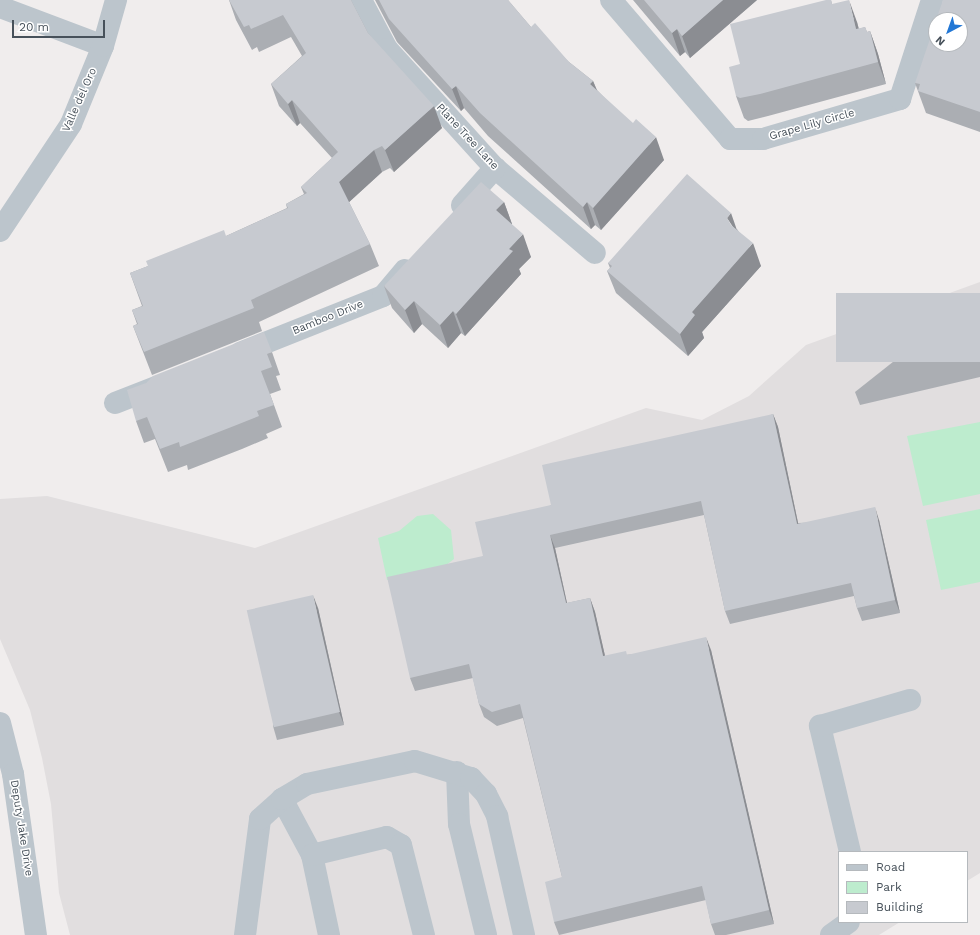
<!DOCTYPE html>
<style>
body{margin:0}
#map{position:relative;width:980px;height:935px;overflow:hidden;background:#f0eded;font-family:"Work Sans",sans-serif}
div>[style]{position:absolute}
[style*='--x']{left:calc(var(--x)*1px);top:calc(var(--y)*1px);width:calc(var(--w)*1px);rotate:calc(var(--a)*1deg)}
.education>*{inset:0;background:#e1dedf}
.green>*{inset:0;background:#bdecce}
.minor>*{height:22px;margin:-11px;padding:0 11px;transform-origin:11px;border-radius:11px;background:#bcc5cc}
.wall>*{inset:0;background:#abaeb3}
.shaded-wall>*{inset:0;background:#8b8d92}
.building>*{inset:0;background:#c7cad0;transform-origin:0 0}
span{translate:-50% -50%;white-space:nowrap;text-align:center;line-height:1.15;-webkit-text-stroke:3px #fff;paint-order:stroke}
.street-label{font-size:11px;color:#47515a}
.legend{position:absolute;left:838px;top:851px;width:130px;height:72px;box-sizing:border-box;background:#fff;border:1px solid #b5b9bd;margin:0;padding:5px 7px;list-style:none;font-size:12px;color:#47515a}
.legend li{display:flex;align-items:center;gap:8px;height:20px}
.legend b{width:20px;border:1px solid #b5b9bd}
.north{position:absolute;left:928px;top:12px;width:40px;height:40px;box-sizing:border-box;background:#fff;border:1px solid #b5b9bd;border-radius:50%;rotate:221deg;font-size:11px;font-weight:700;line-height:16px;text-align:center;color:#47515a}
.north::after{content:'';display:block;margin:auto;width:14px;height:18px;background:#2277d5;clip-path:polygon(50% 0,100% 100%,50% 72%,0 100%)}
.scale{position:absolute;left:12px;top:20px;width:93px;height:18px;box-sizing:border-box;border:2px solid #47515a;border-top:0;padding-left:5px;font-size:12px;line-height:14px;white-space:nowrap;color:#47515a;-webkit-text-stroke:3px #fff;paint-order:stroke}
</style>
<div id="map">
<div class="education">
<i style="clip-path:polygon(980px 282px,980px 873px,967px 881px,967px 852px,839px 852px,839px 922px,900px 922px,879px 935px,70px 935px,59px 893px,51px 804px,42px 758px,30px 710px,0 639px,0 499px,47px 496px,255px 548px,646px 408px,702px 420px,749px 396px,806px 345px)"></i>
</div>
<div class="green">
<i style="clip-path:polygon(980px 422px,980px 494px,923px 506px,907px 436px)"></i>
<i style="clip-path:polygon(980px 509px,980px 582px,941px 590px,926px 520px)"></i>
<i style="clip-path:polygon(433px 514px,451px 530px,454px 559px,445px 566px,387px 580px,378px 538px,399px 531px,417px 516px)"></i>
</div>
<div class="minor">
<i style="--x:361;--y:0;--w:55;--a:62"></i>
<i style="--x:387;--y:49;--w:161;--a:47.8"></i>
<i style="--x:495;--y:168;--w:131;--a:40.4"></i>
<i style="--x:611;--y:0;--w:183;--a:49.4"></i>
<i style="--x:730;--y:139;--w:33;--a:0"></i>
<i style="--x:763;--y:139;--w:143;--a:-16.3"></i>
<i style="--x:900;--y:99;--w:104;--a:-72.1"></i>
<i style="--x:0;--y:7;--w:110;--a:20.7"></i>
<i style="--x:462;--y:205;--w:50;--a:-48.3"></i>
<i style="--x:0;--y:231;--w:128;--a:-56.4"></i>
<i style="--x:71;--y:124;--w:84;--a:-67.7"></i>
<i style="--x:103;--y:46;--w:48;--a:-74.2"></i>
<i style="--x:240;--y:353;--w:154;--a:-21.7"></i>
<i style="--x:383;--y:296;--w:34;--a:-50"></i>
<i style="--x:115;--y:403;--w:44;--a:-21.3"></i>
<i style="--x:0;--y:723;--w:53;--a:75.7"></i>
<i style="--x:13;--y:774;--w:163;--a:81.9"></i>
<i style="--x:457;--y:772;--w:52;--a:87.8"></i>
<i style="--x:459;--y:824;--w:114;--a:76.3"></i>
<i style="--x:282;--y:799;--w:64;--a:61.8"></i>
<i style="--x:850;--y:852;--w:130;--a:-103.4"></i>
<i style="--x:820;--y:726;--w:94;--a:-16.1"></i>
<i style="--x:245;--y:935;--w:117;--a:-82.6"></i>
<i style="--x:260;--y:819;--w:30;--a:-42"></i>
<i style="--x:282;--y:799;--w:29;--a:-31"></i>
<i style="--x:307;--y:784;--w:110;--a:-12"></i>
<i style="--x:415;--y:761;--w:59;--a:16.9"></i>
<i style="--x:471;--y:778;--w:22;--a:47"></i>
<i style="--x:486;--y:794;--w:25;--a:63"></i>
<i style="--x:497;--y:816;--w:122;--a:77.2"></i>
<i style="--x:329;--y:935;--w:82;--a:-102"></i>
<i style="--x:312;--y:855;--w:77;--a:-13.5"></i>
<i style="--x:387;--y:837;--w:16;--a:30"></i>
<i style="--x:401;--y:845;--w:93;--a:75.7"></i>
<i style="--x:831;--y:935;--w:22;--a:-36"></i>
</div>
<div class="wall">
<i style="clip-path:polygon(229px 0,351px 0,368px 33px,442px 128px,394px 172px,390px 168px,382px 172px,349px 202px,370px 244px,379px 266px,259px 322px,262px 331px,152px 375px,133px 326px,137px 324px,132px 310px,142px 306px,130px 273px,226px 236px,287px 208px,286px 204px,304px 194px,301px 187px,332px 158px,300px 123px,297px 126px,279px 106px,271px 84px,302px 56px,291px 37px,259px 52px,257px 47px,252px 50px,236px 20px)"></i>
<i style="clip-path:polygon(375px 0,508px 0,531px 27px,569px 62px,593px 81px,597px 90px,664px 160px,601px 230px,595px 225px,591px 229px,488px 136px,464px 108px,461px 111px,397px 42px)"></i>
<i style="clip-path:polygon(633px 0,757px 0,690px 58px,685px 52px,680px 56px)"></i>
<i style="clip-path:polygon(831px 0,832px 4px,857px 22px,859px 29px,865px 27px,867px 32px,870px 31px,878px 54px,886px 84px,768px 116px,748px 121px,744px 118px,736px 96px,740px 64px)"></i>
<i style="clip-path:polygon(980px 0,980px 132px,926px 113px,915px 83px)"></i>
<i style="clip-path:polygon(504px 202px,512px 224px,512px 225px,531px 257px,519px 269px,521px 274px,465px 336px,461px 333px,448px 348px,422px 324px,414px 333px,392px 308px,384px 286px)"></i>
<i style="clip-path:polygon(737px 229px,761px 266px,702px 332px,704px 338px,688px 356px,616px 293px,607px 271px,610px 268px,608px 263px)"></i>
<i style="clip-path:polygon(980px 293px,980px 377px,860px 405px,855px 392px)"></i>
<i style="clip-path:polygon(272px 352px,280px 375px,276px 376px,281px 390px,270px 394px,282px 427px,266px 434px,268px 438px,242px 449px,188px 470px,187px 465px,168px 472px,155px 439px,144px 443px,136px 421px,146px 383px)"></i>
<i style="clip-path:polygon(773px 414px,778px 427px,798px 523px,879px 520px,900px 613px,862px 621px,857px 608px,854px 596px,730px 624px,725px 611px,704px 515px,555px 548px,567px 603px,590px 598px,595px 612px,605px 656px,711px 650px,774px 924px,726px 935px,715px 935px,711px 924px,706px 900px,559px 935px,554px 922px,562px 877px,523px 718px,497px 726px,484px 717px,479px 704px,473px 678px,415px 691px,410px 678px,483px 556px,551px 505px)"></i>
<i style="clip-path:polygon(318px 608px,344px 725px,277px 740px,273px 726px)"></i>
</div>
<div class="shaded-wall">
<i style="clip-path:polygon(723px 0,757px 0,690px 58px,682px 36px)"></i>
<i style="clip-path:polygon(849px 0,857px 22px,864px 52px,856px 29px)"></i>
<i style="clip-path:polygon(677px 29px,685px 52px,680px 56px,672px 33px)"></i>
<i style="clip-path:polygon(870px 31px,878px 54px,886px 84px,878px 62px)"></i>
<i style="clip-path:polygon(593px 81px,602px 103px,590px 84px)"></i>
<i style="clip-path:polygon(456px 86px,464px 108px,461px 111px,452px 89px)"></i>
<i style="clip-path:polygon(292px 100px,300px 123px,297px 126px,288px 104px)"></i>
<i style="clip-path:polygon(434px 106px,442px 128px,394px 172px,385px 150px)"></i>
<i style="clip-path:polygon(656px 137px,664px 160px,601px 230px,593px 208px)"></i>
<i style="clip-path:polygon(374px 150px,382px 172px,347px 204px,339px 182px)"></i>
<i style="clip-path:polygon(504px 202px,512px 224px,504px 233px,496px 210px)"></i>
<i style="clip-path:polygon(587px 202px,595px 225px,591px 229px,583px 207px)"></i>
<i style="clip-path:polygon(731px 213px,739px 236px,727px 218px)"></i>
<i style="clip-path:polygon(523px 234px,531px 257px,519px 269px,521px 274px,465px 336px,456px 314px,509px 249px)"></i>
<i style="clip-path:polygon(753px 243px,761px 266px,702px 332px,704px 338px,688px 356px,680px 334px,692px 312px)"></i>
<i style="clip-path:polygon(414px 301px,422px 324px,414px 333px,405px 310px)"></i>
<i style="clip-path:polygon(453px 311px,461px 333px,448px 348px,440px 325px)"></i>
<i style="clip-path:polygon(773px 414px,778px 427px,801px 537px,797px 524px)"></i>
<i style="clip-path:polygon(875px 507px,879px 520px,900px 613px,895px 600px)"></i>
<i style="clip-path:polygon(550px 535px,555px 548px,570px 617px,566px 603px)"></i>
<i style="clip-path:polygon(313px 595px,318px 608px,344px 725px,339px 712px)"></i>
<i style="clip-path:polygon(590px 598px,595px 612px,608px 669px,603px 656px)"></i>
<i style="clip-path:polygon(706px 637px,711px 650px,774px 924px,769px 910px)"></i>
</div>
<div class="building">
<i style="clip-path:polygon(229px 0,351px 0,368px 33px,434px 106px,385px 150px,382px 146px,374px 150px,339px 182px,370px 244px,251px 300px,254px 308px,144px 352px,133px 326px,138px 324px,132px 310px,143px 306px,130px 273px,148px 266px,146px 261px,224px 230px,226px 236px,288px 208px,286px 204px,307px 193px,301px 187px,338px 152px,292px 100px,288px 104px,271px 84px,306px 53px,283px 15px,251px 29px,249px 25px,244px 27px)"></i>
<i style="clip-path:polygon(379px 0,508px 0,531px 27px,535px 23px,569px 62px,593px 81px,590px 84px,633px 123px,636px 119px,656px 137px,593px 208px,587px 202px,583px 207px,480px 113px,456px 86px,452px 89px,389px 19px)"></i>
<i style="clip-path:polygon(644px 0,723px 0,682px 36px,677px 29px,672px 33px)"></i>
<i style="clip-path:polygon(826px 0,831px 0,832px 4px,849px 0,856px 29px,865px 27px,867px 32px,870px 31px,878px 62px,760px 94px,740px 98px,736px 96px,729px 67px,740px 64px,730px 24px)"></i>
<i style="clip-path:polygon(943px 0,980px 0,980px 112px,918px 91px,920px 84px,915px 83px,936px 21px,936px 44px,960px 44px,960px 20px,936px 20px)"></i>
<i style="clip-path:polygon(687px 174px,731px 213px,727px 218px,731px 225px,753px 243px,692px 312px,695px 315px,680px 334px,607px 271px,612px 266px,608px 263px)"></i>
<i style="clip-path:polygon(481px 182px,504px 202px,496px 210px,523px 234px,509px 249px,513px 251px,456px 314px,453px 311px,440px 325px,414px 301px,405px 310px,384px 286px)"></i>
<i style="left:980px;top:293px;width:69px;height:144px;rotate:90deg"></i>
<i style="clip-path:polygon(264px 332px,272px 352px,267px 354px,272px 367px,261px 371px,274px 405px,257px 411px,259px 416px,234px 426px,180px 447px,179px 442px,160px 449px,147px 417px,136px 421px,127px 390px,146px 383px,153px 376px)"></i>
<i style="clip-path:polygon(773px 414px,797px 524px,875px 507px,895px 600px,857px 608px,851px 583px,725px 611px,701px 501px,550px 535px,566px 603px,590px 598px,603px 656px,626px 651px,627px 655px,706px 637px,769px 910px,711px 924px,702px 886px,554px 922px,545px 882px,562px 877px,520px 704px,492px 712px,479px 704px,469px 664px,410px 678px,387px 577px,483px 556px,475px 522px,551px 505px,542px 465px)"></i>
<i style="left:313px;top:595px;width:120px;height:68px;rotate:77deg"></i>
</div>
<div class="street-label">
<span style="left:80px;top:100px;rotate:-66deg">Valle del Oro</span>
<span style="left:812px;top:125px;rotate:-16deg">Grape Lily Circle</span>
<span style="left:467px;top:137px;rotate:47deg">Plane Tree Lane</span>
<span style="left:328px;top:318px;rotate:-22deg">Bamboo Drive</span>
<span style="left:21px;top:828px;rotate:81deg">Deputy Jake Drive</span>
</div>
<ul class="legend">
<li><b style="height:5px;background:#bcc5cc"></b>Road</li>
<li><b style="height:11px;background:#bdecce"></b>Park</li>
<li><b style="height:11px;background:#c7cad0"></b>Building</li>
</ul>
<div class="north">N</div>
<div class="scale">20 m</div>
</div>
